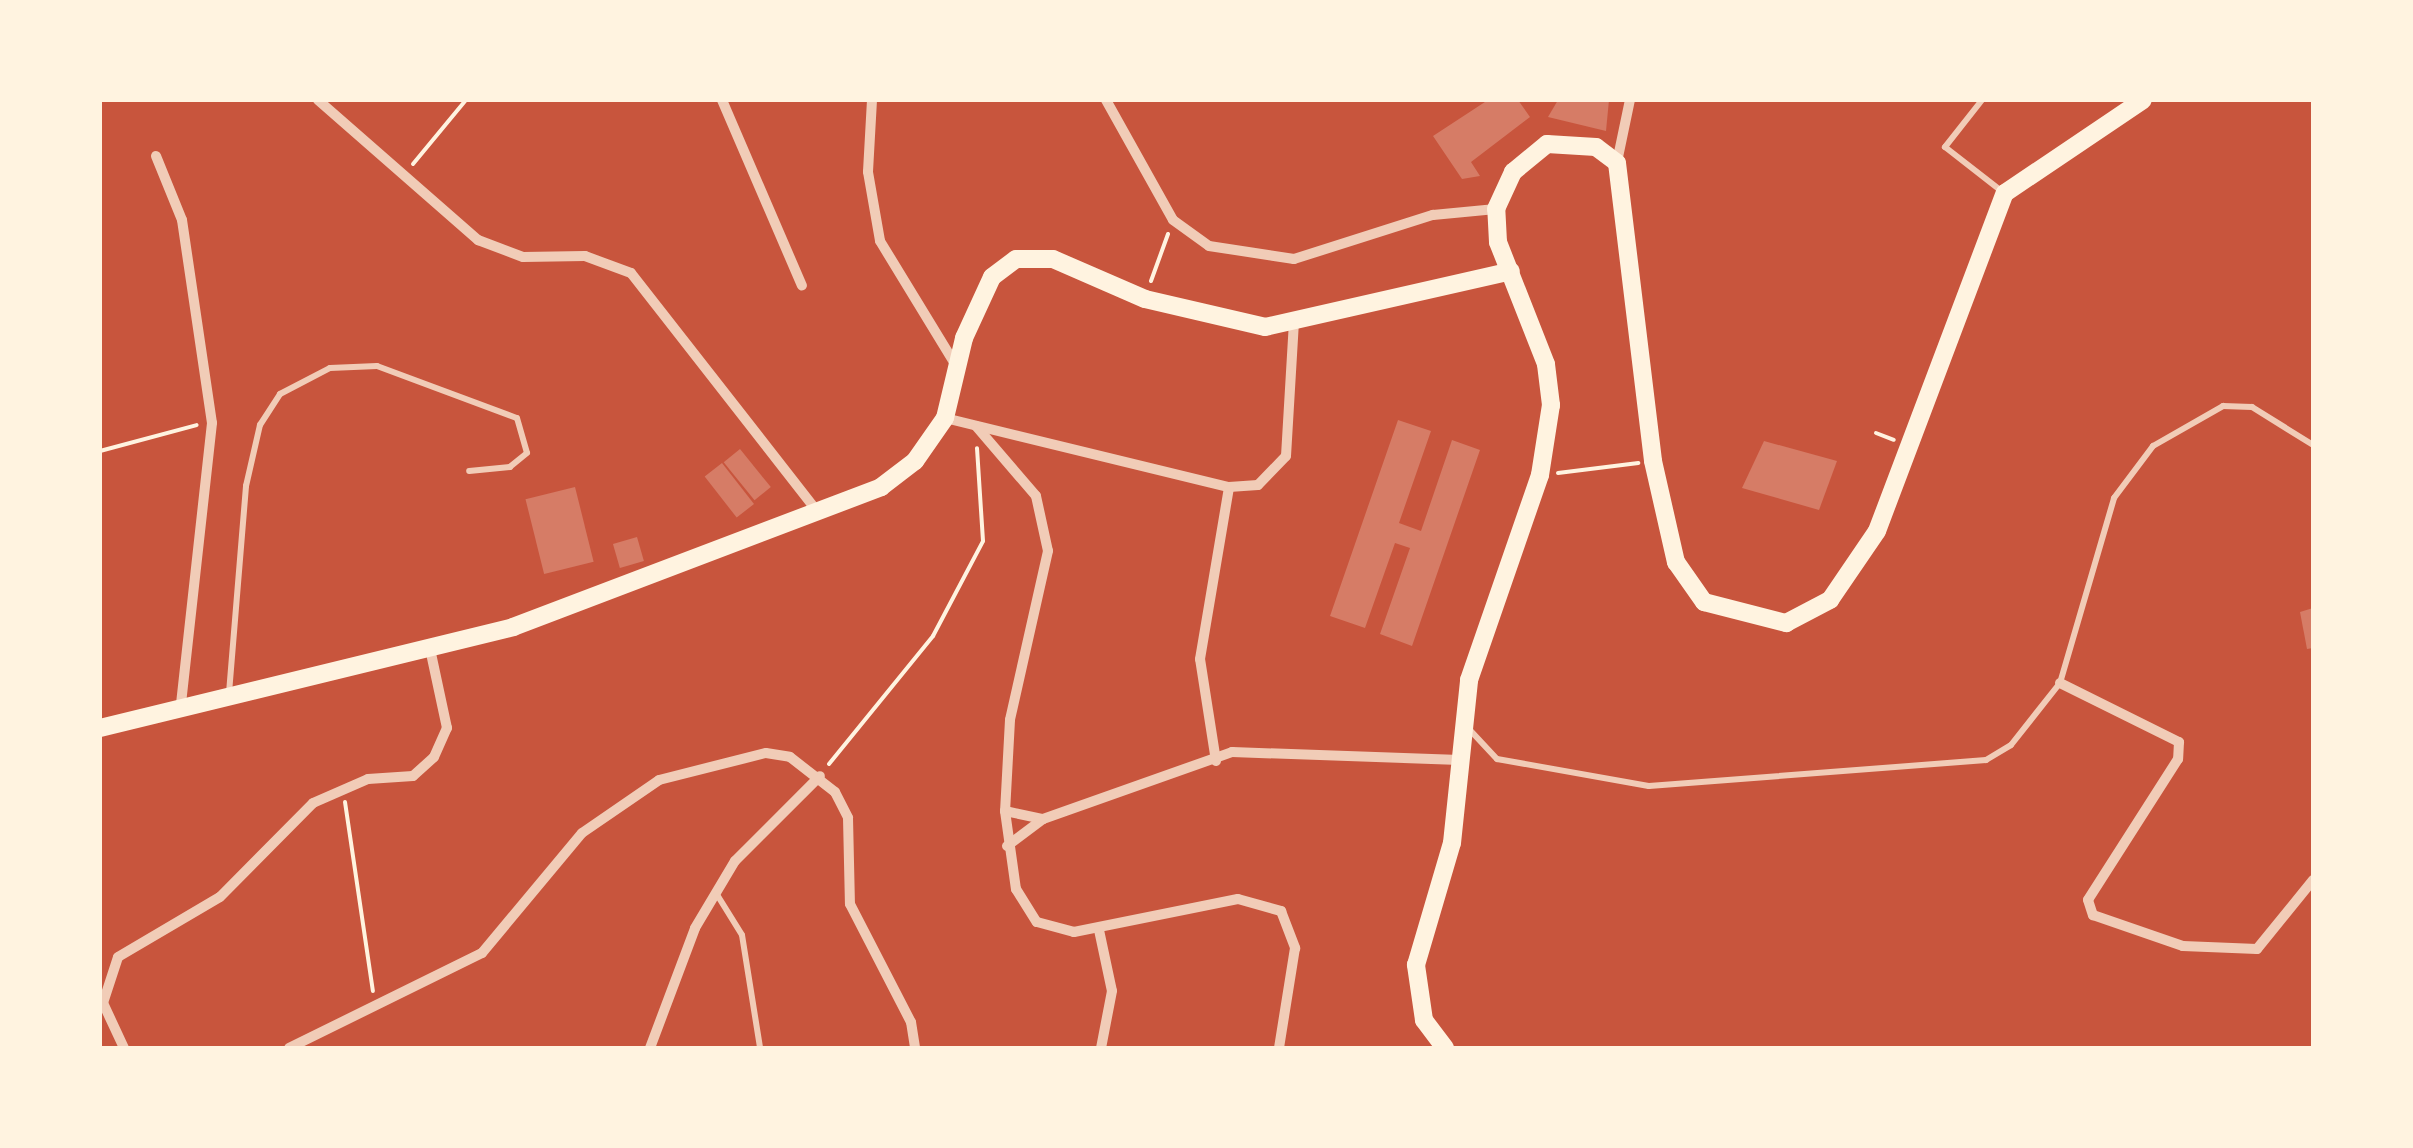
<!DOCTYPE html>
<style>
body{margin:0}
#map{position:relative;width:2413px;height:1148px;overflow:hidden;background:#c8553d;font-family:"Varela Round",sans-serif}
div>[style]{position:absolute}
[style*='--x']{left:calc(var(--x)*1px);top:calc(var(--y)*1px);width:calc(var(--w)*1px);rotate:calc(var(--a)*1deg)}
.building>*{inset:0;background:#d67c66;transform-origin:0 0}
.path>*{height:4px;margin:-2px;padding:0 2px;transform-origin:2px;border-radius:2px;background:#fff3e0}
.service>*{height:6px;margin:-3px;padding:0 3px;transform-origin:3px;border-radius:3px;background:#f1ccb7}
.minor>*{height:10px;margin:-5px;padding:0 5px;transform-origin:5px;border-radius:5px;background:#f1ccb7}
.secondary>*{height:18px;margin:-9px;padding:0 9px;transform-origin:9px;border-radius:9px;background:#fff3e0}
span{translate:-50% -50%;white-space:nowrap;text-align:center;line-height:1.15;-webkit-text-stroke:10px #fff3e0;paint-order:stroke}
.frame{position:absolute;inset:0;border:102px solid #fff3e0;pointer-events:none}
</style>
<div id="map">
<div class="building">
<i style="clip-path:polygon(1488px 100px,1518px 100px,1530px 117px,1471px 162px,1480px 176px,1462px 179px,1433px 136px)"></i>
<i style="clip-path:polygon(1558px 100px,1609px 100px,1606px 131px,1548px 117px)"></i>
<i style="clip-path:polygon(1398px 420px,1431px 431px,1399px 523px,1421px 531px,1452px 440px,1480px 450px,1412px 646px,1380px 634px,1410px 548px,1395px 543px,1365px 628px,1330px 616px)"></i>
<i style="clip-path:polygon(1764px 441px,1837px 461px,1819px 510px,1742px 488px)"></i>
<i style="left:740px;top:449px;width:49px;height:21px;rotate:51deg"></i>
<i style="left:722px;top:463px;width:52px;height:22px;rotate:52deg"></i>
<i style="left:575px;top:487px;width:77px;height:51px;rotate:76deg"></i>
<i style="left:637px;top:537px;width:25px;height:25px;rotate:74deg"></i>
<i style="clip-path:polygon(2313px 608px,2313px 648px,2307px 649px,2300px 612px)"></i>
</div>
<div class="path">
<i style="--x:413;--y:164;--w:83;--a:-50.4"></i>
<i style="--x:1151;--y:281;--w:50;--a:-70.1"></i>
<i style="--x:1876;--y:433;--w:19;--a:21"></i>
<i style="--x:100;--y:451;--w:100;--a:-15"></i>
<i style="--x:1558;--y:473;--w:81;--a:-7.1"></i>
<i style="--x:829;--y:764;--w:165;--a:-50.9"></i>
<i style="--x:933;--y:636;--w:107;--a:-62.2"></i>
<i style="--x:983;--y:541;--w:93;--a:-93.7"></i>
<i style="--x:345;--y:802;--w:191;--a:81.6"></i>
</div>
<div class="service">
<i style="--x:1982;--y:100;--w:60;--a:128.2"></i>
<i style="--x:1945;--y:147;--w:75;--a:37.9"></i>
<i style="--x:229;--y:693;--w:208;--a:-85.3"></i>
<i style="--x:246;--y:486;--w:63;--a:-77.1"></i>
<i style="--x:260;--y:425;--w:37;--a:-57"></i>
<i style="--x:280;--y:394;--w:56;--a:-27.5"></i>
<i style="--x:330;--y:368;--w:47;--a:-2.4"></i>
<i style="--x:377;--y:366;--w:149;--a:20.4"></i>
<i style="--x:517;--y:418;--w:36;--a:74"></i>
<i style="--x:527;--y:453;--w:22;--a:141"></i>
<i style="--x:510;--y:467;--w:41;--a:174.4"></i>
<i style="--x:1469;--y:729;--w:41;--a:47"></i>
<i style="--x:1497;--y:759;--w:154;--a:10.1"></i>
<i style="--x:1649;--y:786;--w:338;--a:-4.4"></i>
<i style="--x:1986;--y:760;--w:29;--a:-31"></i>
<i style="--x:2011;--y:745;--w:79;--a:-51.7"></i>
<i style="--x:2060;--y:683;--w:193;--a:-73.7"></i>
<i style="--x:2114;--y:498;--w:65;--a:-53.1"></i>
<i style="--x:2153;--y:446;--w:81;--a:-29.7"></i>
<i style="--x:2223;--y:406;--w:29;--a:2"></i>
<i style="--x:2252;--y:407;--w:72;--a:31.9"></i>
<i style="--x:716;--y:893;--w:49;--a:58.2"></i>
<i style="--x:742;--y:935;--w:114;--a:80.9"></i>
</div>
<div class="minor">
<i style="--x:318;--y:100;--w:213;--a:41.2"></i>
<i style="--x:478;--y:240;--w:48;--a:20.7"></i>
<i style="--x:523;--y:257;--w:62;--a:-0.9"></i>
<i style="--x:585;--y:256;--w:49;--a:20.3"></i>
<i style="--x:631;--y:273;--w:302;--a:52"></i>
<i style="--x:722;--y:100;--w:202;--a:66.7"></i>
<i style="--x:872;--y:100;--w:72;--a:93.2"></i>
<i style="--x:868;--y:172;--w:70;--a:80.1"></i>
<i style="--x:880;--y:241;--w:148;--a:58.6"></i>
<i style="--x:1106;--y:100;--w:137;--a:60.8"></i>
<i style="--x:1173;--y:220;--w:44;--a:35.8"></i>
<i style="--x:1209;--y:246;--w:86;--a:8.7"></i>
<i style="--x:1294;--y:259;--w:146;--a:-17.6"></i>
<i style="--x:1433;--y:215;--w:63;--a:-5.4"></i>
<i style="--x:156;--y:156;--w:69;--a:67.9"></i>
<i style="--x:182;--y:220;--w:205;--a:81.6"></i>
<i style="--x:212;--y:423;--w:282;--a:96.3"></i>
<i style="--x:1617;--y:162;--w:63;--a:-78.2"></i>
<i style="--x:945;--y:418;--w:292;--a:13.7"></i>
<i style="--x:1229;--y:487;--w:29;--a:-4"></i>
<i style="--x:1258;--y:485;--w:40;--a:-46"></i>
<i style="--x:1286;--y:456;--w:133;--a:-86.6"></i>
<i style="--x:976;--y:426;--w:92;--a:49.4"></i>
<i style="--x:1036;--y:496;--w:56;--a:77.7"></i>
<i style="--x:1048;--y:551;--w:173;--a:102.7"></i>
<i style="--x:1010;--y:720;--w:91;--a:93.1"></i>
<i style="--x:1005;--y:811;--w:79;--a:82"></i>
<i style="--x:1016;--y:889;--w:39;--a:58"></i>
<i style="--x:1037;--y:922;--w:38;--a:15"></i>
<i style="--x:1074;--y:932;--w:167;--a:-11.4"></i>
<i style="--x:1238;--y:899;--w:45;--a:15.6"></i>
<i style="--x:1281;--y:911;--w:40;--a:69"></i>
<i style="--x:1295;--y:948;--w:101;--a:99.1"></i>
<i style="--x:2060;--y:683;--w:133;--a:26.4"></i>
<i style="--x:2179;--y:742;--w:17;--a:93"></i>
<i style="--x:2178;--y:759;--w:167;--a:122.6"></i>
<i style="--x:2088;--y:900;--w:16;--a:72"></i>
<i style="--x:2093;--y:915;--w:95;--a:19"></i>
<i style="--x:2183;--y:946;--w:74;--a:2.3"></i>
<i style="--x:2257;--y:949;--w:89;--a:-50.9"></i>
<i style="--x:1216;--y:761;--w:103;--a:-98.9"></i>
<i style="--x:1200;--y:659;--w:174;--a:-80.4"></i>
<i style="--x:1005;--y:811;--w:39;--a:12"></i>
<i style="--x:1043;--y:819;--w:45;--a:143.1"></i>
<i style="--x:1043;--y:819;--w:201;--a:-19.5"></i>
<i style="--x:1232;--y:752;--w:228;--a:2"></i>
<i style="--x:1099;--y:930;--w:62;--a:78"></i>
<i style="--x:1112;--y:991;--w:58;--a:100.9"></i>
<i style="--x:124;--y:1048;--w:50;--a:-115"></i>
<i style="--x:103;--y:1003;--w:48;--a:-71.9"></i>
<i style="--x:118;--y:957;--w:118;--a:-30.5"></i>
<i style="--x:220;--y:897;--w:132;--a:-45.3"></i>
<i style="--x:313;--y:803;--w:60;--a:-23.6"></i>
<i style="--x:368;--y:779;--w:45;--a:-3.8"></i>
<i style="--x:413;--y:776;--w:28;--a:-42"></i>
<i style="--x:434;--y:757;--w:32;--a:-66"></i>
<i style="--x:447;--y:728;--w:81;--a:-102.1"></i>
<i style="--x:289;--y:1048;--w:215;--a:-26.2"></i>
<i style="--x:482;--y:953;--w:156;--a:-50.2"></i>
<i style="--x:582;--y:833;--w:93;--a:-34.5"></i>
<i style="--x:659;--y:780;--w:110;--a:-14.2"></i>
<i style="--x:766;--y:753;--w:24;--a:9"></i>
<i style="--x:790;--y:757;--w:57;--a:37.9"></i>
<i style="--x:835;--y:792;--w:29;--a:63"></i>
<i style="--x:848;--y:818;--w:86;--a:88.7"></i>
<i style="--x:850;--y:904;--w:133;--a:62.7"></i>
<i style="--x:911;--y:1022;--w:26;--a:81"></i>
<i style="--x:650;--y:1048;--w:128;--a:-69.4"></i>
<i style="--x:695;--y:928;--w:78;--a:-59.2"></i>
<i style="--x:735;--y:861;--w:120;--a:-45"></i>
</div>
<div class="secondary">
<i style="--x:100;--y:728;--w:425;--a:-13.7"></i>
<i style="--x:513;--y:627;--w:394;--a:-20.8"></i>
<i style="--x:881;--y:487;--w:43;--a:-37.4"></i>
<i style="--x:915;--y:461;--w:52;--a:-55.1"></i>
<i style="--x:945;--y:418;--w:82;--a:-76.6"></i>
<i style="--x:964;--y:338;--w:67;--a:-65.3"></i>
<i style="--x:992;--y:277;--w:30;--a:-37"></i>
<i style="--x:1016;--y:259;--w:37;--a:0"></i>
<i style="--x:1053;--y:259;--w:100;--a:23.5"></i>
<i style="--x:1145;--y:299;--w:123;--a:13.1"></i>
<i style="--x:1265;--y:327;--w:252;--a:-12.8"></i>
<i style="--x:1445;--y:1048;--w:35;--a:-127"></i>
<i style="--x:1424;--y:1020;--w:56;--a:-98.3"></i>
<i style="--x:1416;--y:965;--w:127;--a:-73.6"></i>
<i style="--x:1452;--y:843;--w:164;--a:-84"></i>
<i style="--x:1469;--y:680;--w:217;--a:-70.9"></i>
<i style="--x:1540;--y:475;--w:71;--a:-81.1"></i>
<i style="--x:1551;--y:405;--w:41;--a:-97"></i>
<i style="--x:1546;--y:364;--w:131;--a:-111.5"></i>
<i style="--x:1498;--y:242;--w:33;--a:-93"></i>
<i style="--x:1496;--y:209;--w:41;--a:-65.3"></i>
<i style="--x:1513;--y:172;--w:44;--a:-39.5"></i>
<i style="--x:1547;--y:144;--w:49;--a:3.5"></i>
<i style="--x:1596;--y:147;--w:26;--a:37"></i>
<i style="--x:1617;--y:163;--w:300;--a:83.1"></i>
<i style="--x:1653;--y:461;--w:104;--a:77.2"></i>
<i style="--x:1676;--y:562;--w:49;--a:55"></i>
<i style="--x:1704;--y:602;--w:85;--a:14.4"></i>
<i style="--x:1786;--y:623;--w:50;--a:-27.6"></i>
<i style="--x:1830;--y:600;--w:83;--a:-55.7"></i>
<i style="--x:1877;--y:531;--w:361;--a:-69.3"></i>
<i style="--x:2005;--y:193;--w:166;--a:-34"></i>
</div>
<div class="frame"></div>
</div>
